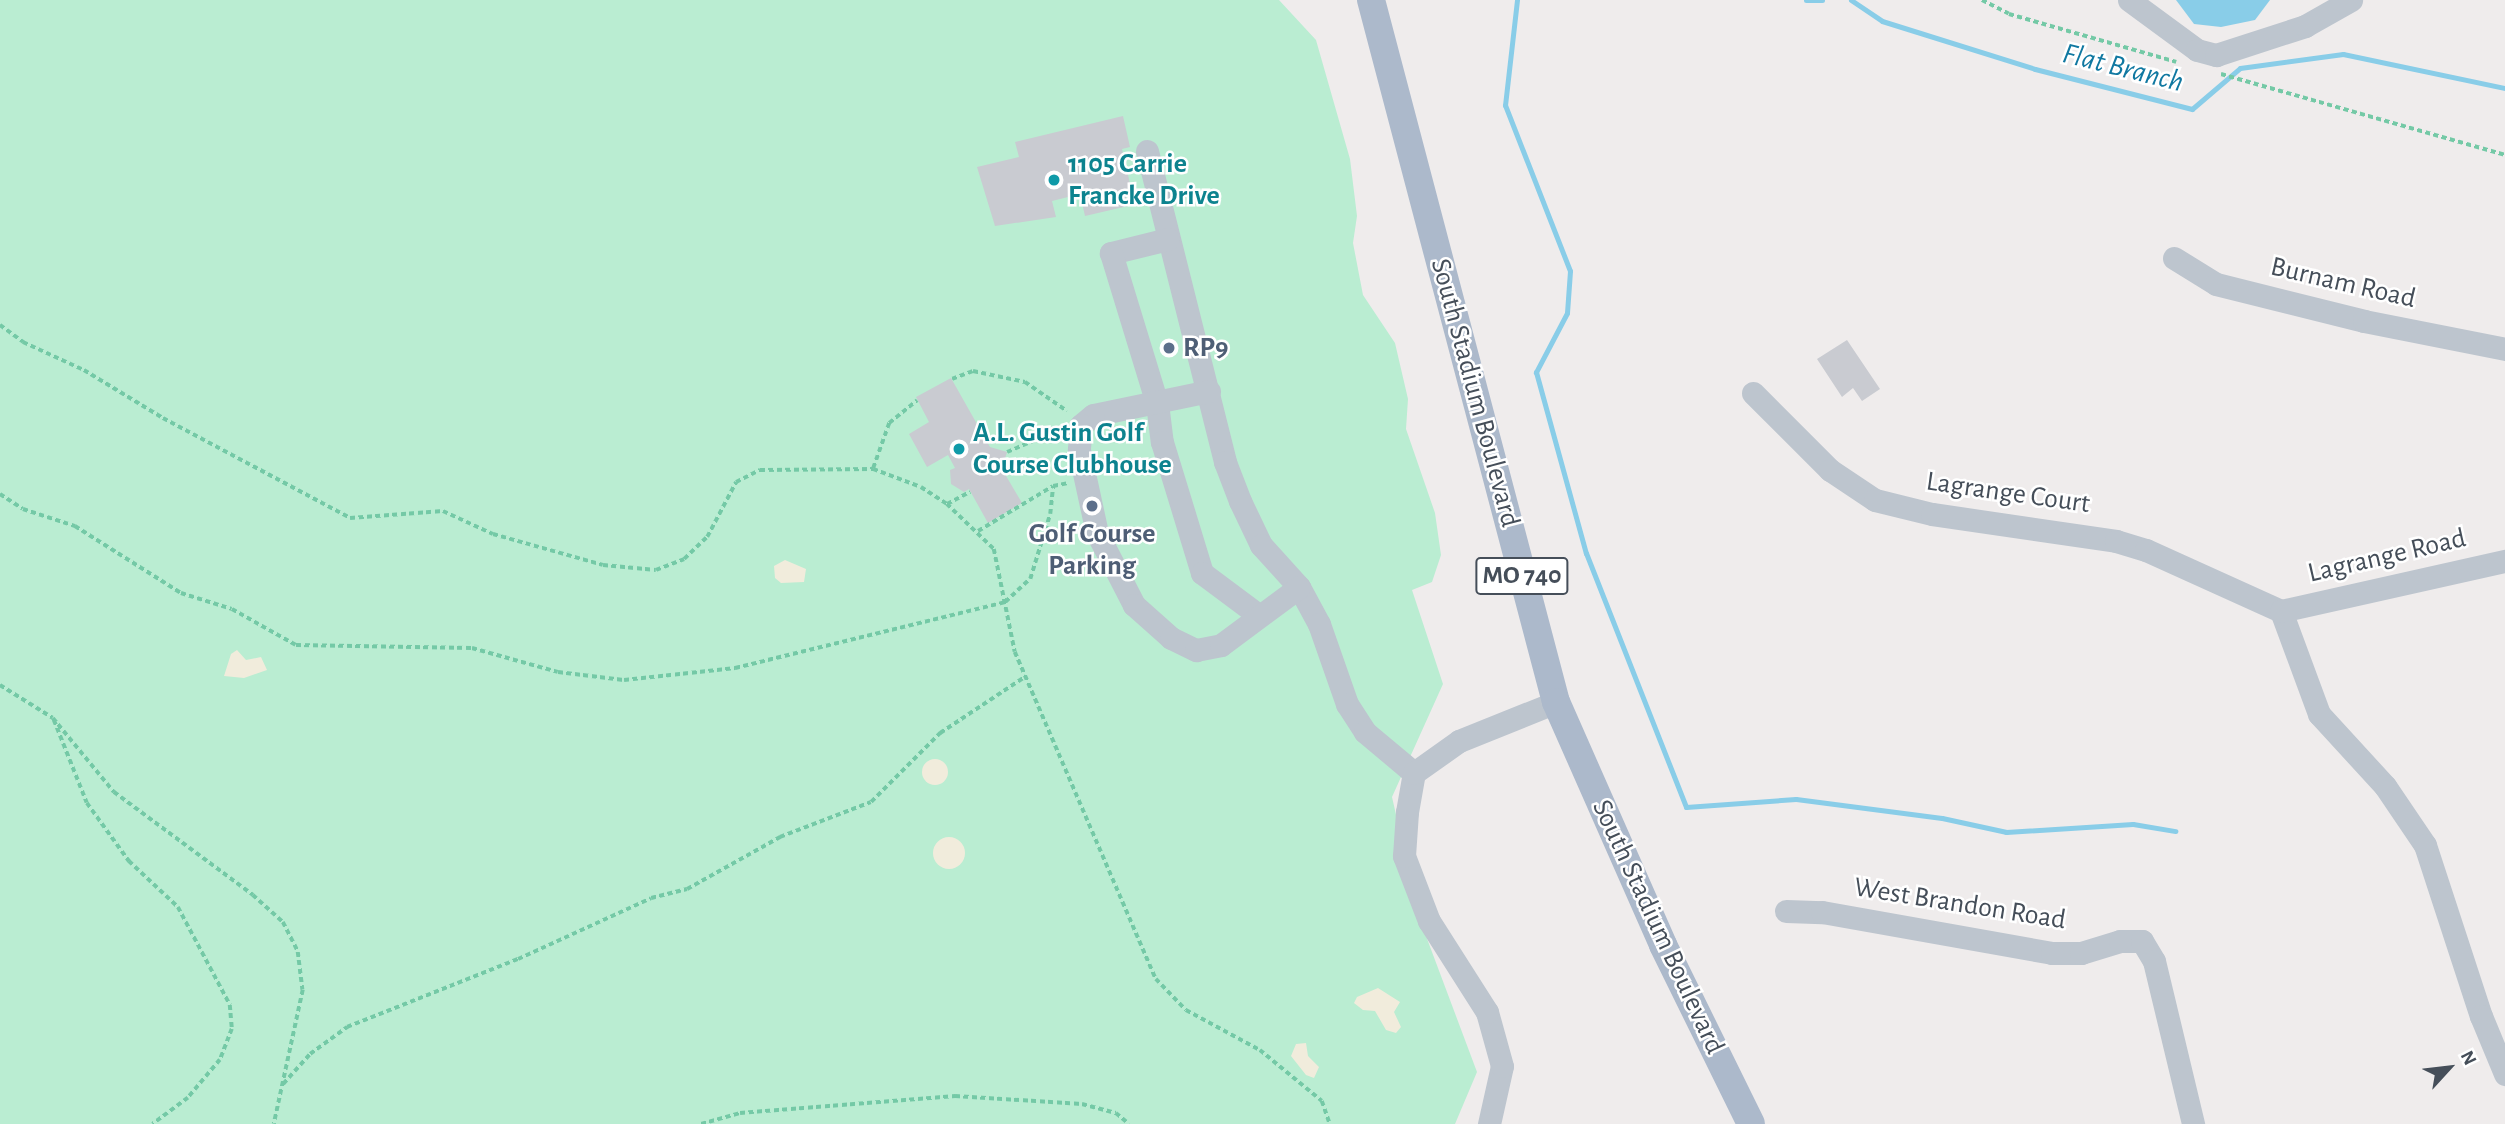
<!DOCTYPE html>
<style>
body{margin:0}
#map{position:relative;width:2505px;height:1124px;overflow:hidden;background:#efecec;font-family:"Alegreya Sans",sans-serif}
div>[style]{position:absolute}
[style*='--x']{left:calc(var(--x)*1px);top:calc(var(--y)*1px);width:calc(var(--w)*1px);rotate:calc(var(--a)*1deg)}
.green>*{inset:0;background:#baedd2}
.sand>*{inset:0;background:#f1ecdc}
.round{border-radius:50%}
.water>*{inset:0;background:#89cde8}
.stream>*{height:5px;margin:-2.5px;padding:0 2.5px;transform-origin:2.5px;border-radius:2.5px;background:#89cde8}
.building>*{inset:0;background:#c9cbd1}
.path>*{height:3.5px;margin-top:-1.75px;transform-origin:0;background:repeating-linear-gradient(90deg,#74c9a6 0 5px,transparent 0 8.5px)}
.minor>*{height:23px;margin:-11.5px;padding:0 11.5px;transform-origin:11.5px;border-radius:11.5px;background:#bdc5ce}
.major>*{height:28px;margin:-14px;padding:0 14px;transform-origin:14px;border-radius:14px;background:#acb9cb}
.dots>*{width:19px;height:19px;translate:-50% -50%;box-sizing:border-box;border:4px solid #fff;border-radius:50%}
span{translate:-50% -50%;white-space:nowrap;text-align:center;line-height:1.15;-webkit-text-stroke:5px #fff;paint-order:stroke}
.shield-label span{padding:2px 5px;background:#fff;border:2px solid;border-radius:5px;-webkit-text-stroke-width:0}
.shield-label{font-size:26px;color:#454e59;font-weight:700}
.culture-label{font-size:28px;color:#0d838f;font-weight:700}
.left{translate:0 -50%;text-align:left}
.street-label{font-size:28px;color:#454e59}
.service-label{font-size:28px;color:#4e5e75;font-weight:700}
.water-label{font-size:30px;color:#1078a1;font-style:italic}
.north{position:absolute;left:2414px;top:1033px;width:70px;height:70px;-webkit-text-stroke:5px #fff;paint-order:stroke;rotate:63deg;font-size:19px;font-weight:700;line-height:28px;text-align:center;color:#454e59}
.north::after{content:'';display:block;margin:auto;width:24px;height:32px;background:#454e59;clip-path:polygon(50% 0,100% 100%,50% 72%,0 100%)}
</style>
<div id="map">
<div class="green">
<i style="clip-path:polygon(0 0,1279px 0,1316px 40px,1350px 159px,1357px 216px,1353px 243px,1363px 295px,1395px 343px,1408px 399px,1406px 429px,1435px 513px,1441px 555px,1432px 582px,1412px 590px,1443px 684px,1392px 797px,1420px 920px,1477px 1072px,1455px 1124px,0 1124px)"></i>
</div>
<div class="sand">
<i style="clip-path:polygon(785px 560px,806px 569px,804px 582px,781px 583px,775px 578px,774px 566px)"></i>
<i style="clip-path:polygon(237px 650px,246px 660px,261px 657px,267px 670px,244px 678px,224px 676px,231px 654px)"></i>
<i class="round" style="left:922px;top:759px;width:26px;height:26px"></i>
<i class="round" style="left:933px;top:837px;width:32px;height:32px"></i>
<i style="clip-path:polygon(1378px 988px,1400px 1002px,1394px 1012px,1401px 1027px,1396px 1033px,1386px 1030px,1375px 1011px,1363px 1010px,1354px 1003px,1357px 997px)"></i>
<i style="clip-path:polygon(1306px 1043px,1308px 1056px,1319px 1067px,1314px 1078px,1306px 1075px,1291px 1056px,1296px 1044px)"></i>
</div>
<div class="water">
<i style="clip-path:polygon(2176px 0,2270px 0,2255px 20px,2221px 27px,2194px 24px)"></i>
</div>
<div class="stream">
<i style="--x:1517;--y:0;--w:106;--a:96.5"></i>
<i style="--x:1505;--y:105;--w:178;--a:68.6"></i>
<i style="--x:1570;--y:271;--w:42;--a:94.1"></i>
<i style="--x:1567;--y:313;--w:67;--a:117.7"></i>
<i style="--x:1536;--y:372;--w:188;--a:74.6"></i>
<i style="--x:1586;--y:553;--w:273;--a:68.5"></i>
<i style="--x:1686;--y:807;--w:110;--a:-4.2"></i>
<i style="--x:1796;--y:799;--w:147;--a:7.4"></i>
<i style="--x:1942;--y:818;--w:66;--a:12.3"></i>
<i style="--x:2006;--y:832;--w:127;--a:-3.6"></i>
<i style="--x:2133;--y:824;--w:43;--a:9.5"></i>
<i style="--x:1806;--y:0;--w:16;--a:0"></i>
<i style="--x:1851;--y:0;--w:37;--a:34"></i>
<i style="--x:1882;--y:21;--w:160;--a:17.4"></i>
<i style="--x:2035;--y:69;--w:162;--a:14.3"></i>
<i style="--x:2192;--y:109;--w:63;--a:-40.5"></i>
<i style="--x:2240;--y:68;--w:104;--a:-7.7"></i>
<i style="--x:2343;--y:54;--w:166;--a:11.9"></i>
</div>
<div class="building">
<i style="clip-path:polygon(1123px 116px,1130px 147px,1122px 149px,1132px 192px,1125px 194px,1128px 206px,1085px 216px,1080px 194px,1052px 201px,1056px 217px,995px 226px,977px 167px,1019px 157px,1015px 142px)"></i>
<i style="clip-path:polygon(1847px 340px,1880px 389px,1862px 401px,1853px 388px,1842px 397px,1817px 359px)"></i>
<i style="clip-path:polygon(951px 378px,990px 447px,1007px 452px,1002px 469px,1022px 503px,988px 523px,969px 489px,964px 492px,951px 484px,950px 470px,955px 468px,948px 455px,927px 467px,909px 434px,929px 422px,916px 397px)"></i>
</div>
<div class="path">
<i style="--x:1982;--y:0;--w:30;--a:27"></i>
<i style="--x:2009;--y:14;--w:174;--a:16"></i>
<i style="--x:2221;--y:74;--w:295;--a:15.9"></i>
<i style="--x:0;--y:325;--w:29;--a:36"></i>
<i style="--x:23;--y:342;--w:67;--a:24.7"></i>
<i style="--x:84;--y:370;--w:92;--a:31.3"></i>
<i style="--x:163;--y:418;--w:212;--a:28.1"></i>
<i style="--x:350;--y:518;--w:93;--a:-4.3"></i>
<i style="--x:443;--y:511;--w:55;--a:24.7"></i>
<i style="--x:493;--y:534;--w:114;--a:15.7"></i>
<i style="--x:603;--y:565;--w:53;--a:5.4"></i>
<i style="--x:656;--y:570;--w:30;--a:-21"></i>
<i style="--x:684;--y:559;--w:32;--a:-44"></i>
<i style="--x:707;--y:537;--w:62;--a:-62.2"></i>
<i style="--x:736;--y:482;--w:27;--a:-27"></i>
<i style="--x:760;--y:470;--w:113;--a:-0.5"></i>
<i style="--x:873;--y:469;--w:51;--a:20.6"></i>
<i style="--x:921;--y:487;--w:31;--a:33"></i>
<i style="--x:947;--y:504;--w:65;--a:43.8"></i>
<i style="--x:994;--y:549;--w:105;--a:78.5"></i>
<i style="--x:1015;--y:652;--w:356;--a:66.7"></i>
<i style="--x:1156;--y:979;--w:43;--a:45.9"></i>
<i style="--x:1186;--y:1010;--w:84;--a:28.4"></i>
<i style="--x:1260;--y:1050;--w:80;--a:39.4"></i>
<i style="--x:1322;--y:1101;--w:24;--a:71"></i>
<i style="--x:952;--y:379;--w:22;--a:-21"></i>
<i style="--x:973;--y:371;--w:53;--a:11.9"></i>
<i style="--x:1025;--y:382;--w:51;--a:34.6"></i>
<i style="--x:1007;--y:452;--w:59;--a:-23.1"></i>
<i style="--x:873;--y:468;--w:48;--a:-70.4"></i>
<i style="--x:889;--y:423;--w:36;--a:-39"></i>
<i style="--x:0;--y:494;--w:27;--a:33"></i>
<i style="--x:23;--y:509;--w:55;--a:18.1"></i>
<i style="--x:75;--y:526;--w:125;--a:32.3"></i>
<i style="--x:181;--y:593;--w:53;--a:17.4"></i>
<i style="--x:232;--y:609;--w:73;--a:29.4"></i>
<i style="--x:296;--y:645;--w:176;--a:1"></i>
<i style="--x:472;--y:648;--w:89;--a:15.6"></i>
<i style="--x:558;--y:672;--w:66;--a:6.9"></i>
<i style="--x:624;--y:680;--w:112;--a:-6.2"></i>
<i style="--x:735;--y:668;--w:278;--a:-13.7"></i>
<i style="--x:1005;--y:602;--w:34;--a:-43"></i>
<i style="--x:1030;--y:579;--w:68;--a:-72.9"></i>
<i style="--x:1050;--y:514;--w:28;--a:-84"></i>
<i style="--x:1053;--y:486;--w:15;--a:-11"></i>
<i style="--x:947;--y:504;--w:26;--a:-28"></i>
<i style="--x:978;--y:531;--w:87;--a:-31"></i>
<i style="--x:0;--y:685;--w:62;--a:31.9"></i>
<i style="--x:53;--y:718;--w:96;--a:50.5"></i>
<i style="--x:114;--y:792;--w:173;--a:36.5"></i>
<i style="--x:253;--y:895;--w:40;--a:42"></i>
<i style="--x:283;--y:922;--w:34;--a:63"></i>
<i style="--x:298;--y:952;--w:38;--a:83"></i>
<i style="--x:303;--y:990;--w:137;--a:102.2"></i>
<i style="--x:54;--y:720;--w:89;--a:68.3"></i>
<i style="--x:87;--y:803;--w:72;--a:54.1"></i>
<i style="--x:129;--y:861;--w:67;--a:43.2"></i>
<i style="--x:178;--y:907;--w:111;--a:62"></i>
<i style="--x:230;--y:1005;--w:24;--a:85"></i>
<i style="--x:232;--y:1029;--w:33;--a:111"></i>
<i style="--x:220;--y:1060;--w:50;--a:130.1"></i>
<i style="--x:188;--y:1098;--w:44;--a:143.4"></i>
<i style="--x:283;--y:1084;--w:40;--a:-48"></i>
<i style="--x:310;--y:1054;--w:46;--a:-36.1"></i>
<i style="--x:347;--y:1027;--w:184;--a:-21.7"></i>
<i style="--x:518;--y:959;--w:146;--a:-24.6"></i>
<i style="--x:651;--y:898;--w:37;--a:-14"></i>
<i style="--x:687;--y:889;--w:107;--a:-29.2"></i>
<i style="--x:780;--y:837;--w:97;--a:-21"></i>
<i style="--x:871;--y:802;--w:98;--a:-45"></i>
<i style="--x:940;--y:733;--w:103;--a:-33.5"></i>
<i style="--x:701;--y:1124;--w:41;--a:-15.8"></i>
<i style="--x:740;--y:1113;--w:216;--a:-4.5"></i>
<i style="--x:955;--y:1096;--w:127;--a:3.6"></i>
<i style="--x:1082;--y:1104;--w:35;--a:15"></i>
<i style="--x:1116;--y:1113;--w:17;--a:40"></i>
</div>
<div class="minor">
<i style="--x:2129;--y:0;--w:84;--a:36.3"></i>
<i style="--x:2197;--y:50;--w:20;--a:15"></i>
<i style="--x:2216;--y:55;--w:94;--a:-18"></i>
<i style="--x:2305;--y:26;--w:53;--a:-29.5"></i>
<i style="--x:1147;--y:151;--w:321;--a:75.9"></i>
<i style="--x:1225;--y:462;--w:42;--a:69"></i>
<i style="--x:1240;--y:501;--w:49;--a:64.5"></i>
<i style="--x:1261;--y:545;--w:57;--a:47.9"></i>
<i style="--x:1299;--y:587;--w:42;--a:61.6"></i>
<i style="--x:1319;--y:624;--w:85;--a:70.7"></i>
<i style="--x:1347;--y:704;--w:33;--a:57"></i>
<i style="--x:1365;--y:732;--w:64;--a:39.9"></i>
<i style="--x:1168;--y:239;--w:59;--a:166.2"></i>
<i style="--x:1111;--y:253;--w:157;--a:73"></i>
<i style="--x:1157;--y:403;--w:39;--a:83"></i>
<i style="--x:1162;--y:442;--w:137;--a:73"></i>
<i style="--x:1202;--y:573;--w:69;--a:36.7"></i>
<i style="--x:2174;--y:258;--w:49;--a:31.8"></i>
<i style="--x:2216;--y:284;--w:153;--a:14"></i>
<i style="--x:2364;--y:321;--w:144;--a:11.2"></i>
<i style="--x:1209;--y:391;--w:118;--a:168.3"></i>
<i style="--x:1093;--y:415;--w:16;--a:140"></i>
<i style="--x:1081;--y:425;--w:25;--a:95"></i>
<i style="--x:1079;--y:450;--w:85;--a:77.8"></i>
<i style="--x:1097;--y:533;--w:81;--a:62.8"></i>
<i style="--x:1134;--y:605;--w:50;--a:41.7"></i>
<i style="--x:1171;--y:638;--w:28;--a:26"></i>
<i style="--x:1196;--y:650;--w:25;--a:-11"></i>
<i style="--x:1221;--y:645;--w:97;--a:-36.6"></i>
<i style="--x:1753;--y:393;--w:109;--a:45"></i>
<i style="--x:1830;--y:470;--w:54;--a:33.7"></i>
<i style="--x:1875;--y:500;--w:59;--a:13.8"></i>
<i style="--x:1932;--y:514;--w:186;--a:8.3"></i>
<i style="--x:2116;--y:541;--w:31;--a:17"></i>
<i style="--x:2146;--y:550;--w:148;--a:24.3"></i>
<i style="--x:2281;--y:611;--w:110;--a:69.7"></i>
<i style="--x:2319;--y:714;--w:98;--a:47.5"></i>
<i style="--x:2385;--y:786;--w:71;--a:55.9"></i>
<i style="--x:2425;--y:845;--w:180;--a:71.9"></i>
<i style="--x:2481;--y:1016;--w:63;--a:67.5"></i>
<i style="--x:2281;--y:611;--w:230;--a:-12.6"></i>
<i style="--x:1786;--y:911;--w:36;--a:2"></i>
<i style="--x:1822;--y:912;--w:234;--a:10.1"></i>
<i style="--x:2052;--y:953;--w:29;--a:0"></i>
<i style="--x:2081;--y:953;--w:41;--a:-17.1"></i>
<i style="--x:2120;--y:941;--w:22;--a:0"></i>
<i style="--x:2142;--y:941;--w:23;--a:59"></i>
<i style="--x:2154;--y:961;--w:168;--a:76.5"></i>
<i style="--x:1489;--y:1124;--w:59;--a:-77.4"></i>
<i style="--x:1502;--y:1066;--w:56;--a:-105.5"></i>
<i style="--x:1487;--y:1012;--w:108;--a:-122.5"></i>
<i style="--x:1429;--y:921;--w:70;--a:-111"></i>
<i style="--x:1404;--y:856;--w:44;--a:-86.1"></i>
<i style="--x:1407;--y:812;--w:40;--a:-80"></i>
<i style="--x:1414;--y:773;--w:55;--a:-35.4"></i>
<i style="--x:1459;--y:741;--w:105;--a:-21.9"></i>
</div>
<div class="major">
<i style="--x:1371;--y:0;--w:726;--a:75.24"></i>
<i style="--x:1556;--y:702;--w:266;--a:66.2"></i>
<i style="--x:1663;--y:945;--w:199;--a:63.8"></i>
</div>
<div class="dots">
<i style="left:1054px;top:180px;background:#0f9aa8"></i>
<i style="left:1169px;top:348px;background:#5c6f8a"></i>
<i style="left:959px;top:449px;background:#0f9aa8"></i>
<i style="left:1092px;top:506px;background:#5c6f8a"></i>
</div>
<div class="shield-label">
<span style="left:1522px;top:576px">MO 740</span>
</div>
<div class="culture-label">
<span class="left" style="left:1068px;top:180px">1105 Carrie<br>Francke Drive</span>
<span class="left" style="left:973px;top:449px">A.L. Gustin Golf<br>Course Clubhouse</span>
</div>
<div class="street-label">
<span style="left:2343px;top:283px;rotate:13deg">Burnam Road</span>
<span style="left:1475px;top:393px;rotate:75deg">South Stadium Boulevard</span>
<span style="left:2008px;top:493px;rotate:8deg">Lagrange Court</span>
<span style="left:2387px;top:556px;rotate:-13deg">Lagrange Road</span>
<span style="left:1960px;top:904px;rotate:9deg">West Brandon Road</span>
<span style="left:1658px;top:927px;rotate:65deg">South Stadium Boulevard</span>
</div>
<div class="service-label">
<span class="left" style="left:1183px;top:348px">RP9</span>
<span style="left:1092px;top:550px">Golf Course<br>Parking</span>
</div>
<div class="water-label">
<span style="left:2123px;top:68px;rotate:14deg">Flat Branch</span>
</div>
<div class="north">N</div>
</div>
